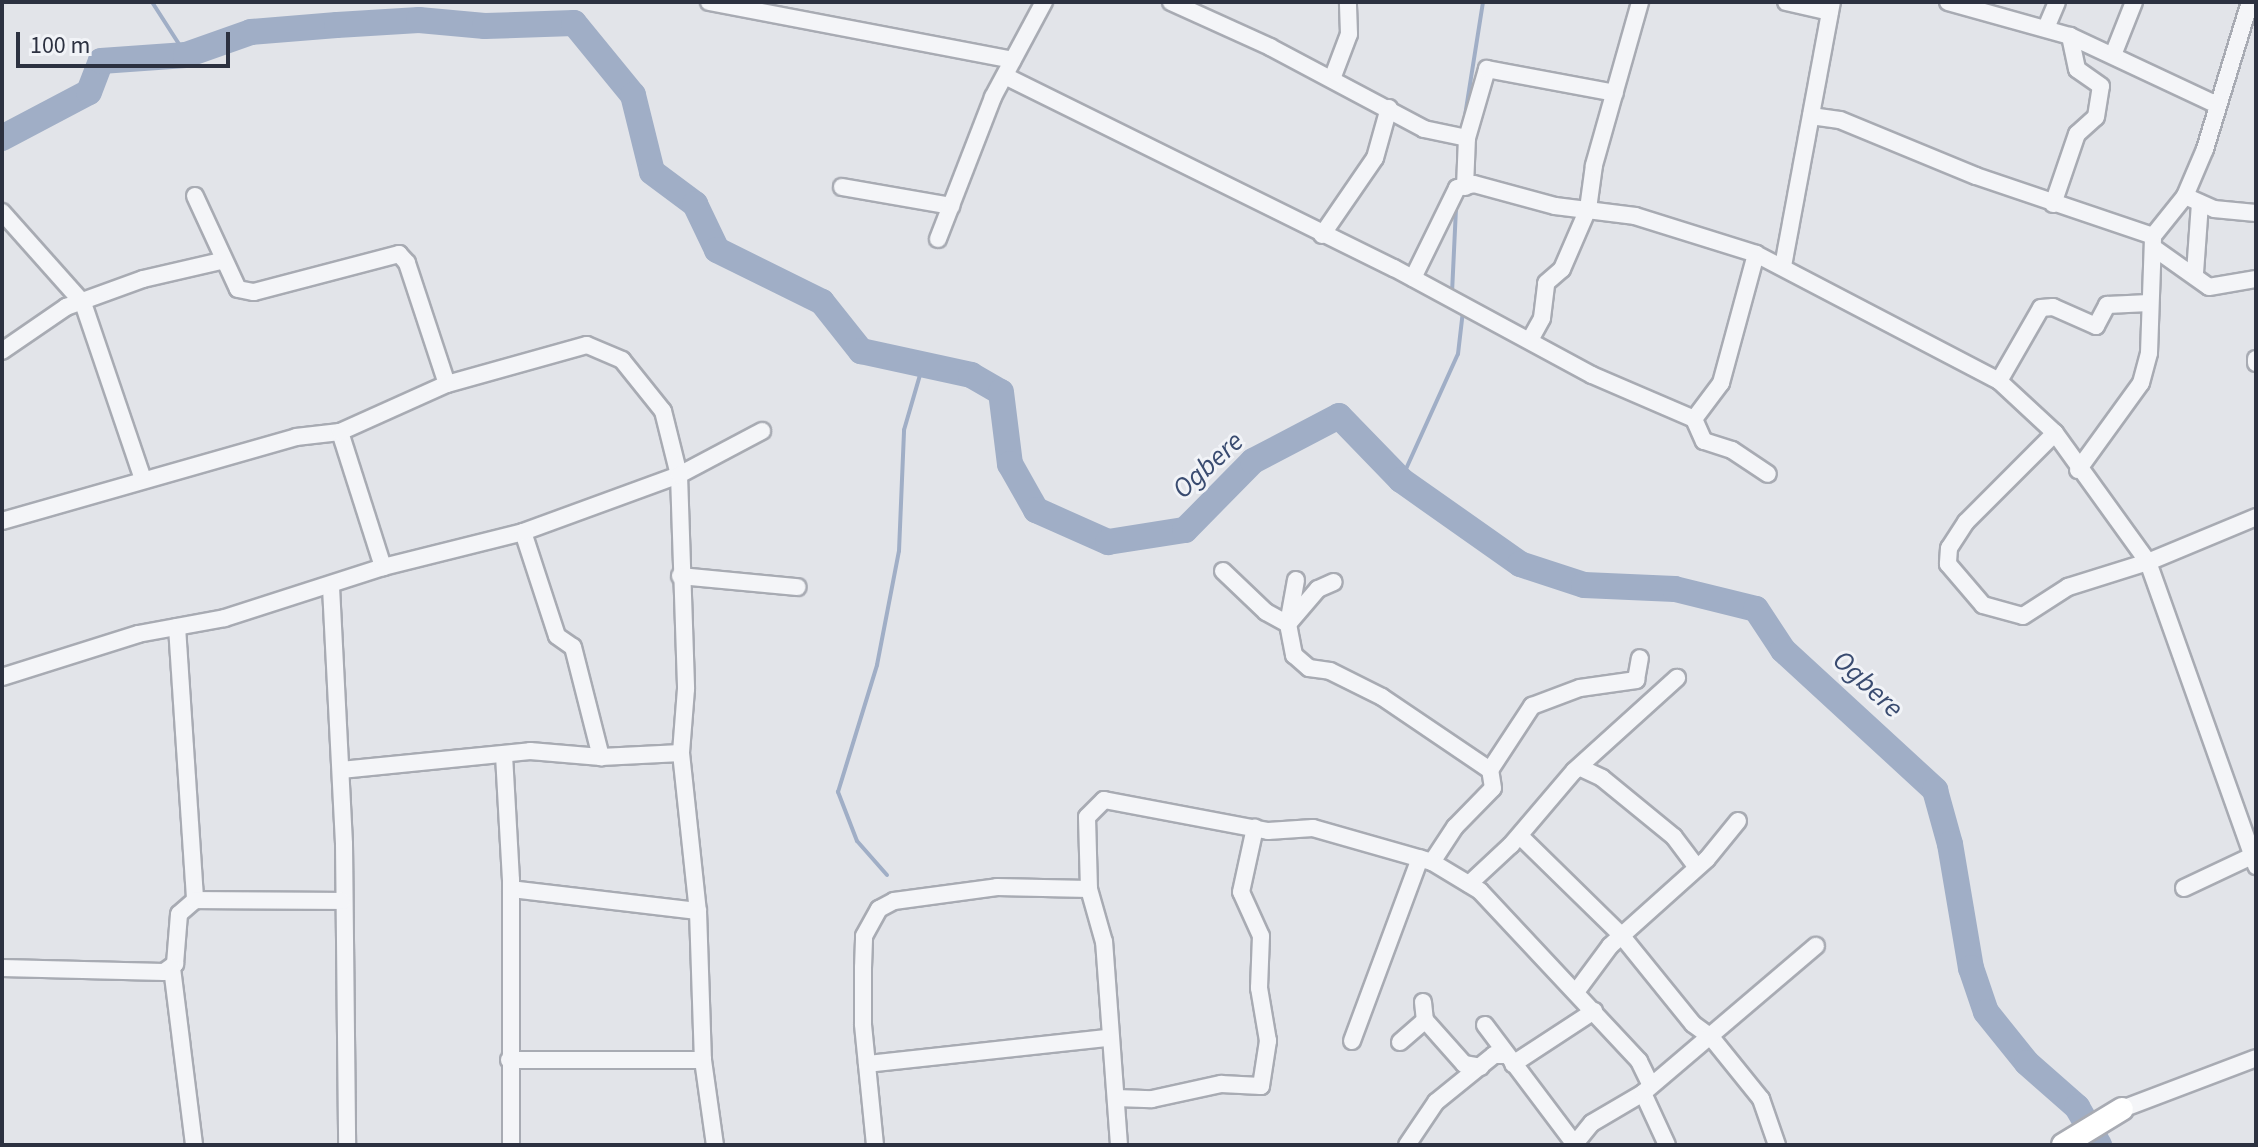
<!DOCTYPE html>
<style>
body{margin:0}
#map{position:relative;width:2258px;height:1147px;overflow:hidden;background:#e2e4e9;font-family:"Source Sans 3",sans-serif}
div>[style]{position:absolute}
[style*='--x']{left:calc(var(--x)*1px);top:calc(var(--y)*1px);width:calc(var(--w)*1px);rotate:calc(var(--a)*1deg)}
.stream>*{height:4px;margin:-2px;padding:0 2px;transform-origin:2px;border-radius:2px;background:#a0aec6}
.river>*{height:26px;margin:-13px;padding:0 13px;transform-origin:13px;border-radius:13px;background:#a0aec6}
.roads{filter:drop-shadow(2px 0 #a8abb3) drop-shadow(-2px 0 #a8abb3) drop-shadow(0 2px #a8abb3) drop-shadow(0 -2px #a8abb3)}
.street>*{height:16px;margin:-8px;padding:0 8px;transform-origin:8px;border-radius:8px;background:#f4f5f8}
.secondary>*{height:22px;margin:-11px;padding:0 11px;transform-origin:11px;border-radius:11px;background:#fff}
span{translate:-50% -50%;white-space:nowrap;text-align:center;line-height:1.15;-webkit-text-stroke:6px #f1f3f7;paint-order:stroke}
.water-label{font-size:28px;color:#394b70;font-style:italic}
.frame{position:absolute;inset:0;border:4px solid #2c3140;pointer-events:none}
.scale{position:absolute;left:16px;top:32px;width:214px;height:36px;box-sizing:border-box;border:4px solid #2c3140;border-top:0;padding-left:10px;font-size:24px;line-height:28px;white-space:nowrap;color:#2c3140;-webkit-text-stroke:6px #f1f3f7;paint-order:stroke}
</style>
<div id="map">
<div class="stream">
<i style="--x:152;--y:2;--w:63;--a:57.3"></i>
<i style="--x:1464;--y:122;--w:121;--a:-81"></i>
<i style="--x:1452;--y:293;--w:86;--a:-87.3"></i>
<i style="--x:1401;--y:480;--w:138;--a:-65.7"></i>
<i style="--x:1458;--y:354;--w:43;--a:-83.4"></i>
<i style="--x:887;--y:875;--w:45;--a:-131.4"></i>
<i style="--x:857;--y:841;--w:53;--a:-111.2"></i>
<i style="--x:838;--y:792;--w:133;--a:-72.9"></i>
<i style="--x:877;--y:665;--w:116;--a:-79.1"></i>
<i style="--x:899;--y:551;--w:121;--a:-87.6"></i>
<i style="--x:904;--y:430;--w:72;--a:-73.8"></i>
</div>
<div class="river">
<i style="--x:2;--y:138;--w:98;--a:-27.9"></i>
<i style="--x:89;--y:92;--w:33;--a:-69"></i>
<i style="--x:101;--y:61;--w:85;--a:-4"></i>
<i style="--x:186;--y:55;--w:69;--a:-19.5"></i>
<i style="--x:251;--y:32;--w:86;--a:-4.7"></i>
<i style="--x:337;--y:25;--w:82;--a:-3.5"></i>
<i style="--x:419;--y:20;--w:66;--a:5.2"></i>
<i style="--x:485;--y:26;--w:89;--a:-1.9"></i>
<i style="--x:574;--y:23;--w:93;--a:50.7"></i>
<i style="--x:633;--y:95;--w:79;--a:76.1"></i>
<i style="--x:652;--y:172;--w:54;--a:36.7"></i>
<i style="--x:695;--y:204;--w:51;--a:64.4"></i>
<i style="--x:717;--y:250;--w:117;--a:26.3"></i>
<i style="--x:822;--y:302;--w:63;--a:51.5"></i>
<i style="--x:861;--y:351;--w:113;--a:12.3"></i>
<i style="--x:971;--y:375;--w:34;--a:30"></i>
<i style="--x:1001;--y:392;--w:73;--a:82.9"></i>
<i style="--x:1010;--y:464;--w:53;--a:60.5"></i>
<i style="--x:1036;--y:510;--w:79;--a:24"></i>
<i style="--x:1108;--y:542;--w:78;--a:-8.9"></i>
<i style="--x:1185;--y:530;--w:97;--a:-45.4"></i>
<i style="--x:1253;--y:461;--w:97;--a:-27.6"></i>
<i style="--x:1339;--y:416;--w:89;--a:45.9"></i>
<i style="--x:1401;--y:480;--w:146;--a:35.2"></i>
<i style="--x:1520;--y:564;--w:67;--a:18.2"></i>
<i style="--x:1584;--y:585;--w:91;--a:2.5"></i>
<i style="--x:1675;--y:589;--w:83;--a:13.9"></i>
<i style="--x:1756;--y:609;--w:49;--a:56.6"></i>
<i style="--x:1783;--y:650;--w:207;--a:42.6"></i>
<i style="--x:1935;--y:790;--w:56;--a:74.5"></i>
<i style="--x:1950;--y:844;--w:126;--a:80.4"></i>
<i style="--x:1971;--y:968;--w:46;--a:71.2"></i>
<i style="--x:1986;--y:1012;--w:65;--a:51.2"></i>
<i style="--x:2027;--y:1063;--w:67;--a:41.3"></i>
<i style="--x:2077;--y:1107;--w:44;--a:59.9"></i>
</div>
<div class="roads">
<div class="street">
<i style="--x:709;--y:2;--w:309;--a:10.8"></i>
<i style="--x:1171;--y:2;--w:109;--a:24.4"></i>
<i style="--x:1270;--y:47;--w:174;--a:28"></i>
<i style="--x:1424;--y:129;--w:44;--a:11.8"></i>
<i style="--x:1786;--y:2;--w:45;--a:12.8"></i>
<i style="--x:1948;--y:2;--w:127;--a:15.6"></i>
<i style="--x:2070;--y:36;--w:162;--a:25.1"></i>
<i style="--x:2046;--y:28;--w:28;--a:-67"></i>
<i style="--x:2113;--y:55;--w:57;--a:-68.4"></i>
<i style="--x:1005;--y:76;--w:434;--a:26.3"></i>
<i style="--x:1394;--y:268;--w:225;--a:28.4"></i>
<i style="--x:1592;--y:375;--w:111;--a:23.3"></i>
<i style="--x:1694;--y:419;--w:24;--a:66"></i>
<i style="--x:1704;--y:441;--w:29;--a:18"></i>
<i style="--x:1732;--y:450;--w:43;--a:33.7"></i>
<i style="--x:1332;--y:79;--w:48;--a:-69.3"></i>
<i style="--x:1349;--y:34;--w:32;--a:-92"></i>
<i style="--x:1811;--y:116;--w:29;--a:8"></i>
<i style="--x:1840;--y:120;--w:147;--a:22.4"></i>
<i style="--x:1976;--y:176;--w:187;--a:18.7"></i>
<i style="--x:842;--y:187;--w:111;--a:9.9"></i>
<i style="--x:1465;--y:187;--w:49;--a:-87.7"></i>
<i style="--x:1467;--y:138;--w:72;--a:-73.8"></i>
<i style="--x:1487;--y:69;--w:130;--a:10.6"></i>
<i style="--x:195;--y:196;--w:102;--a:65.2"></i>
<i style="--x:238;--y:289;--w:16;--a:11"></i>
<i style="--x:254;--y:292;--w:150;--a:-14.7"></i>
<i style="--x:399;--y:254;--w:12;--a:48"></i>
<i style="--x:407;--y:263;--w:127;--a:71.7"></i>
<i style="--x:2185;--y:196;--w:32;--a:24"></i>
<i style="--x:2214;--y:209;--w:42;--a:5.4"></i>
<i style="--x:2053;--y:204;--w:74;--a:-71.1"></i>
<i style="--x:2077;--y:134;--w:25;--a:-42"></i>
<i style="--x:2096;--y:117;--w:31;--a:-81"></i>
<i style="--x:2101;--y:86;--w:29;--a:-145"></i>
<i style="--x:2077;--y:69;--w:34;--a:-102"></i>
<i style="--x:2;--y:212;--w:122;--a:48.3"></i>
<i style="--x:83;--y:303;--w:186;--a:71.2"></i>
<i style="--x:1322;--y:235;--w:93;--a:-55.5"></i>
<i style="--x:1375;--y:158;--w:52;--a:-74.4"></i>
<i style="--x:938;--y:239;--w:152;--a:-68.8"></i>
<i style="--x:993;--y:97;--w:108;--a:-61.8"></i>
<i style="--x:2154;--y:248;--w:67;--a:35.3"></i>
<i style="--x:2209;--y:287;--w:48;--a:-9.7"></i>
<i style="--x:1783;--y:266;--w:269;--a:-79.5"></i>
<i style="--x:2195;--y:273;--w:70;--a:-85.9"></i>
<i style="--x:1413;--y:278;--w:100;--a:-63.9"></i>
<i style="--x:1457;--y:188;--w:17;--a:-13"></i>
<i style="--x:1474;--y:184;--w:84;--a:15.2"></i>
<i style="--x:1555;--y:206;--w:81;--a:7.1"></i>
<i style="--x:1635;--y:216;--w:127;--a:17.4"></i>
<i style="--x:1756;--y:254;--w:274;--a:27.6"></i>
<i style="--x:1999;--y:381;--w:76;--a:42.9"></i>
<i style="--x:2055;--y:433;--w:159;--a:54.2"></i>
<i style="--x:2148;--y:562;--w:323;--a:70.4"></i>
<i style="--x:1530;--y:340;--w:25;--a:-61"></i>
<i style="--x:1542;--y:318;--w:35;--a:-83"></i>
<i style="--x:1546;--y:283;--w:21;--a:-41"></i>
<i style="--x:1562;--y:269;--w:65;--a:-66.6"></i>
<i style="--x:1588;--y:209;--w:44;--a:-82.2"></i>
<i style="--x:1594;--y:165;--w:169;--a:-74.2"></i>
<i style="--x:2;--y:351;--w:78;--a:-34.5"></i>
<i style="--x:66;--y:307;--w:82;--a:-20"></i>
<i style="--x:143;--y:279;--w:80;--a:-13"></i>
<i style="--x:2256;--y:359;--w:4;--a:90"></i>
<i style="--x:1999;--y:381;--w:84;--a:-60.1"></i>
<i style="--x:2041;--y:308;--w:12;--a:-5"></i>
<i style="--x:2053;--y:307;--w:47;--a:23.8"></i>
<i style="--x:2096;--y:326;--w:24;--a:-62"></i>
<i style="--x:2107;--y:305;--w:42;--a:-2.7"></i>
<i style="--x:1694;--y:419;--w:45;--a:-53.1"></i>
<i style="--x:1721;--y:383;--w:134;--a:-74.8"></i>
<i style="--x:340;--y:432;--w:142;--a:72.3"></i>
<i style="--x:2055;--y:433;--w:126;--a:135"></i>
<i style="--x:1966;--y:522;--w:31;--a:123"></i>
<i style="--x:1949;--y:548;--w:16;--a:94"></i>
<i style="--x:1948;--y:564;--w:54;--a:49.5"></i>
<i style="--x:1983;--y:605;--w:41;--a:15.4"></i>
<i style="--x:2023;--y:616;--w:54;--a:-32.8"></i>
<i style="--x:2068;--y:587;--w:84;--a:-17.4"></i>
<i style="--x:2148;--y:562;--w:117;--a:-22.6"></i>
<i style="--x:2078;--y:470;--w:107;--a:-54.1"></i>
<i style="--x:2141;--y:383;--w:31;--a:-75"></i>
<i style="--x:2149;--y:353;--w:117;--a:-88"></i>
<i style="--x:2153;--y:236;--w:51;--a:-51.3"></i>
<i style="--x:2185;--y:196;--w:51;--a:-66.9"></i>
<i style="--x:2205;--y:149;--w:154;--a:-73"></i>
<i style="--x:2;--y:521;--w:306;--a:-15.9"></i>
<i style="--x:296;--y:437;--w:44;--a:-6.5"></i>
<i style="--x:340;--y:432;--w:117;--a:-24.2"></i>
<i style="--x:447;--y:384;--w:145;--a:-15.6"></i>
<i style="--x:587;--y:345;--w:38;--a:23"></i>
<i style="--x:622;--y:360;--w:65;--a:51.2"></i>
<i style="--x:663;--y:411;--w:66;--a:76"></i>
<i style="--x:679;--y:475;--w:214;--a:88.1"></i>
<i style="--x:686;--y:689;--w:64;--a:94.5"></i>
<i style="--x:681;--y:753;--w:159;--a:83.9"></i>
<i style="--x:698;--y:911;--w:188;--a:-173.3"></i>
<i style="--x:523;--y:532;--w:109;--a:71.9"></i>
<i style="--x:557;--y:636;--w:19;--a:35"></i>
<i style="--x:573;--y:647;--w:114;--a:75.7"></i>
<i style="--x:1223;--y:571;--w:59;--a:43.6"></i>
<i style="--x:1266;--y:612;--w:25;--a:29"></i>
<i style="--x:1288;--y:624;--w:46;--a:-49.4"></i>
<i style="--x:1318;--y:589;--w:17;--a:-24"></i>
<i style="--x:680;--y:576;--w:118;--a:5.4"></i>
<i style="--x:1296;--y:580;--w:45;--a:100.3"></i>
<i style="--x:1288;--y:624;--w:32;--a:79"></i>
<i style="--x:1294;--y:655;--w:20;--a:41"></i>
<i style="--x:1309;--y:668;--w:21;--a:8"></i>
<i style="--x:1330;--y:671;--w:58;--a:26.6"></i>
<i style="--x:1382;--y:697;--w:130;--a:34.1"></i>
<i style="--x:331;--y:587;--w:257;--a:87.1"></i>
<i style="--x:344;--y:844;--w:301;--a:89.4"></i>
<i style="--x:177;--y:627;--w:274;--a:86.2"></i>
<i style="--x:2;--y:677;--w:143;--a:-17.5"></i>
<i style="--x:138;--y:634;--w:88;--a:-10.4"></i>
<i style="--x:225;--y:618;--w:166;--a:-17.9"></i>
<i style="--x:383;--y:567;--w:144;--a:-14"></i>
<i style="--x:523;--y:532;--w:166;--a:-20.1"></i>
<i style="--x:679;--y:475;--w:94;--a:-27.9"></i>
<i style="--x:504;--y:755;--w:125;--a:86.8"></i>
<i style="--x:511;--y:880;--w:265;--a:90"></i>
<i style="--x:1581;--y:768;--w:23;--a:25"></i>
<i style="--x:1602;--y:778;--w:93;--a:39.3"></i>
<i style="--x:1674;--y:837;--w:38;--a:53"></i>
<i style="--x:341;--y:770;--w:190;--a:-5.7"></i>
<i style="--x:530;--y:751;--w:71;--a:4.8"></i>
<i style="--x:601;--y:757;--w:80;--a:-2.9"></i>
<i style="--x:1520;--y:836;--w:141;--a:44.4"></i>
<i style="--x:1621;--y:935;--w:114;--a:51"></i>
<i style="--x:1693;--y:1024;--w:22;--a:36"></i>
<i style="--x:1711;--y:1037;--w:80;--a:51.1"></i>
<i style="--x:1761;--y:1099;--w:49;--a:70.8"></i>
<i style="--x:1432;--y:862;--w:42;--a:-56.7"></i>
<i style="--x:1455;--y:827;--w:54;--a:-45.7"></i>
<i style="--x:1493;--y:788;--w:18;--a:-99"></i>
<i style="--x:1490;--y:770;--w:77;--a:-56.7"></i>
<i style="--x:1532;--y:706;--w:51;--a:-20.6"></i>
<i style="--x:1580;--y:688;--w:57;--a:-8.1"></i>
<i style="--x:1636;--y:680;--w:22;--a:-80"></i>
<i style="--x:1469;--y:884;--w:57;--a:-42.9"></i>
<i style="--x:1511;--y:845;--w:97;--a:-49.6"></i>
<i style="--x:1574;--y:771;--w:139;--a:-42.1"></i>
<i style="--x:2184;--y:888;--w:75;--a:-25.2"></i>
<i style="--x:698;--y:911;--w:149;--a:88.1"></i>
<i style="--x:703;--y:1060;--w:86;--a:82"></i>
<i style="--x:2;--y:968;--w:162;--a:1.4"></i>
<i style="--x:164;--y:972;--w:14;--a:-36"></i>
<i style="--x:175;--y:964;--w:50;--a:-85.4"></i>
<i style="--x:179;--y:914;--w:21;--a:-41"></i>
<i style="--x:195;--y:900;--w:147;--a:0.4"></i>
<i style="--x:172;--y:968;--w:178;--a:82.9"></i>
<i style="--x:1576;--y:992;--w:57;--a:-53.5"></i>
<i style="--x:1610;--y:946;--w:130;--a:-41.9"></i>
<i style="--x:1707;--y:859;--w:49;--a:-50.8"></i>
<i style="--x:1423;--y:1002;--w:18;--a:84"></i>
<i style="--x:1425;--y:1020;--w:59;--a:48.4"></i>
<i style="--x:1464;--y:1064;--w:17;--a:10"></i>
<i style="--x:1485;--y:1025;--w:148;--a:53"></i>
<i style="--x:1352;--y:1041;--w:195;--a:-69.6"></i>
<i style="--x:1400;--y:1042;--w:33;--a:-41"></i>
<i style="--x:509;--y:1060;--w:194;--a:0"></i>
<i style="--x:867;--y:1064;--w:242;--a:-6.2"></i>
<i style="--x:1513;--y:1064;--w:97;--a:-33.2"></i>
<i style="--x:1643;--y:1093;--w:57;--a:65.2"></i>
<i style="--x:1116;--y:1098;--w:36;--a:2"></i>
<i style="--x:1152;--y:1099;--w:71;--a:-12.3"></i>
<i style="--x:1221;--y:1084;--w:40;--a:2.9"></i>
<i style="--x:1261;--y:1086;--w:46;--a:-81.2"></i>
<i style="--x:1268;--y:1041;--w:54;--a:-99.6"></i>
<i style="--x:1259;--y:988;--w:52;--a:-87.8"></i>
<i style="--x:1261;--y:936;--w:48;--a:-114.4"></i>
<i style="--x:1241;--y:892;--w:66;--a:-77.7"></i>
<i style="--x:2122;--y:1109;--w:143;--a:-20.8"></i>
<i style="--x:875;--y:1145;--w:122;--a:-95.7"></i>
<i style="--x:863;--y:1024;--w:56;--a:-90"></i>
<i style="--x:863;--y:968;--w:32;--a:-88"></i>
<i style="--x:864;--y:936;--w:31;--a:-61"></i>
<i style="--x:879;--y:909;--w:17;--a:-28"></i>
<i style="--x:894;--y:901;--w:104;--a:-7.7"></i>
<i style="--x:997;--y:887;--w:92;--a:1.2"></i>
<i style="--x:1119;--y:1145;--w:204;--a:-94.2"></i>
<i style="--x:1104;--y:942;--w:55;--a:-105.8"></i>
<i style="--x:1089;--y:889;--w:72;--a:-91.6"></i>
<i style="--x:1087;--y:817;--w:24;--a:-45"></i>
<i style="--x:1104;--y:800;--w:167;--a:10.7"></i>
<i style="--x:1268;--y:831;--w:45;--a:-3.8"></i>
<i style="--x:1313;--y:828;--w:124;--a:15.9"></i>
<i style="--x:1432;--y:862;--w:56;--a:31.1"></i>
<i style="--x:1480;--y:891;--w:233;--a:46.9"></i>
<i style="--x:1639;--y:1061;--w:25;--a:64"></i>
<i style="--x:1407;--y:1145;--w:52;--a:-56"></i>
<i style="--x:1436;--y:1102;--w:75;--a:-39"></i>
<i style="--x:1494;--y:1055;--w:10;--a:0"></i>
<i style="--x:1574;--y:1145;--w:28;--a:-51"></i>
<i style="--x:1592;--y:1123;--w:59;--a:-30.5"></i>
<i style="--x:1643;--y:1093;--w:227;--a:-40.4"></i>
</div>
<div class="secondary">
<i style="--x:2063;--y:1145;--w:69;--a:-31.4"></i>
</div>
</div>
<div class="water-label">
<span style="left:1208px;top:465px;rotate:-42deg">Ogbere</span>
<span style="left:1868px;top:684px;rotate:43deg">Ogbere</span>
</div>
<div class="frame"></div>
<div class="scale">100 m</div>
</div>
